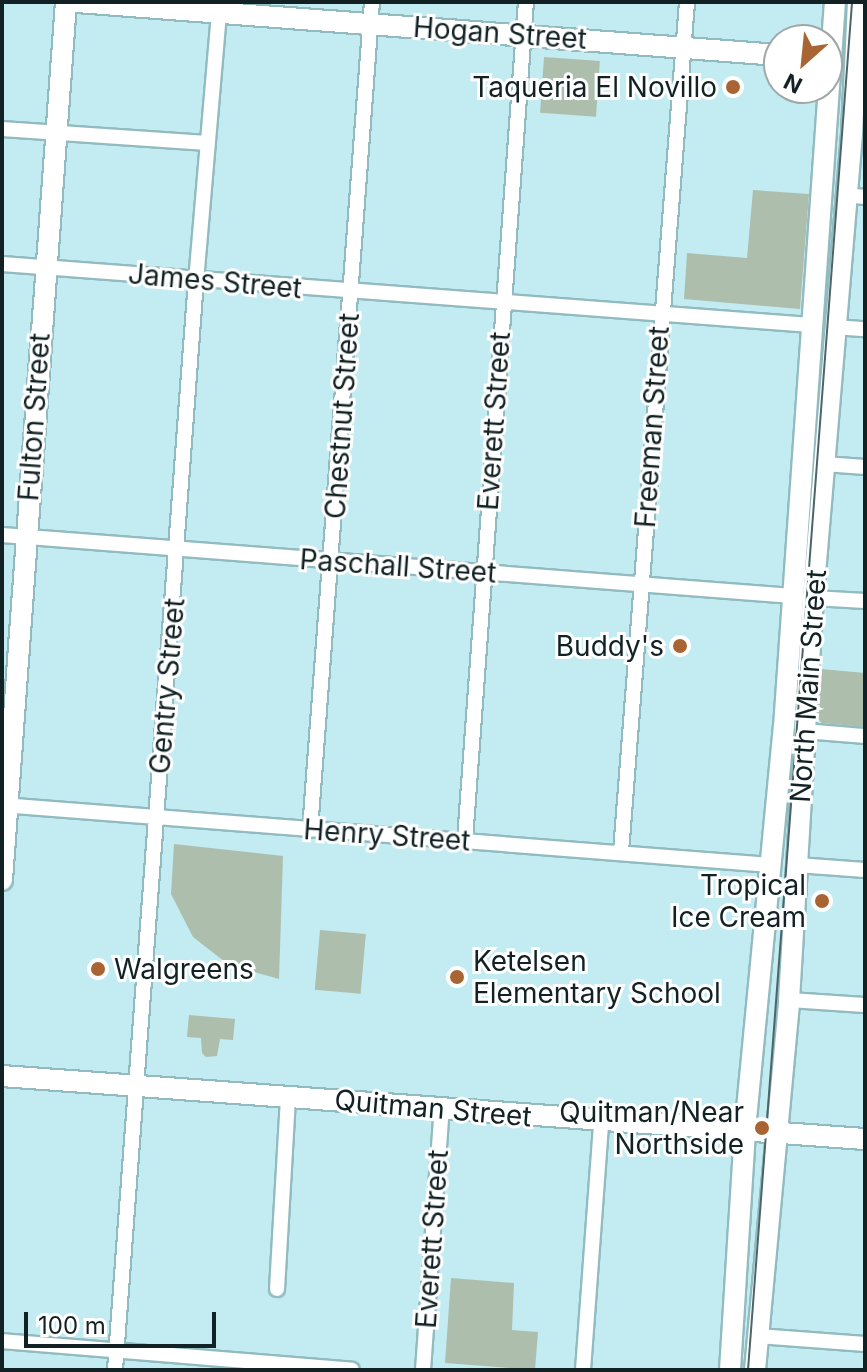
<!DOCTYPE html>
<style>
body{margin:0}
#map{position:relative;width:867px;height:1372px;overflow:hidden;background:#c2ecf1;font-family:Inter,sans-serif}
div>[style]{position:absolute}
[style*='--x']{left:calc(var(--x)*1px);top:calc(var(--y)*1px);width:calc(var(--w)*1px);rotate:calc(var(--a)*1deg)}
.green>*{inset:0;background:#adbead;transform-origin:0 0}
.roads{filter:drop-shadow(2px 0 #92bbc0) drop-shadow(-2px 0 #92bbc0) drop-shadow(0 2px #92bbc0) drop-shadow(0 -2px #92bbc0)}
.street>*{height:14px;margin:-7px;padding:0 7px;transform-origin:7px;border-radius:7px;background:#fff}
.secondary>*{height:20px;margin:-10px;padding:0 10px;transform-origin:10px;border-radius:10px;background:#fff}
.tram>*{height:2px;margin:-1px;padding:0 1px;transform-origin:1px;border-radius:1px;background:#4c6568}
.dots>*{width:22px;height:22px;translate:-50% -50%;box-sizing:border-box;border:4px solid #fff;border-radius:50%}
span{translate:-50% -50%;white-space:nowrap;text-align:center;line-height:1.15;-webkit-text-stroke:6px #fff;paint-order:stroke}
.street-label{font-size:28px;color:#122224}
.poi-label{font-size:28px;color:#122224}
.right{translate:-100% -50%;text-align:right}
.left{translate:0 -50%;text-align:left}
.frame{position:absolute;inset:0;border:4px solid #122224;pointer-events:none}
.north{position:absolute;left:763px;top:24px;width:80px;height:80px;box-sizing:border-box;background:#fff;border:2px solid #a0a7a7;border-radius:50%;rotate:207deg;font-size:22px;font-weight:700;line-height:32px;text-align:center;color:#122224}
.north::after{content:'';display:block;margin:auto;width:28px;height:36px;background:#a86533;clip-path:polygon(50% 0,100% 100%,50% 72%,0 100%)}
.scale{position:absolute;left:24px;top:1312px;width:192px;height:36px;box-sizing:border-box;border:4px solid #122224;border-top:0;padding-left:10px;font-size:24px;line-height:28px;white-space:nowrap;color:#122224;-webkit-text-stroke:6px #fff;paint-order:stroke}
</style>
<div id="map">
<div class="green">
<i style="left:544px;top:57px;width:56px;height:56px;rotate:4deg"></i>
<i style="clip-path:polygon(753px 190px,809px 194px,800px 309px,684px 299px,687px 253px,747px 258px)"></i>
<i style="clip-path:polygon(821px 669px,865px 673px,865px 727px,822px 723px,815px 716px,818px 713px,819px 699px,816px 699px)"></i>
<i style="clip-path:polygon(174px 844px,283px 856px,279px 979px,229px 965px,193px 937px,171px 894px)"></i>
<i style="left:320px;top:930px;width:46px;height:60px;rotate:5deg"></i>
<i style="clip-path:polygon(189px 1015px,235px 1019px,233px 1040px,220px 1039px,217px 1056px,206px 1057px,202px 1053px,201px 1038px,187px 1037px)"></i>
<i style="clip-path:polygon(451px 1278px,514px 1283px,512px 1330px,538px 1332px,535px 1370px,445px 1363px)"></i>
</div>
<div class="roads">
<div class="street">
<i style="--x:2;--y:129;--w:206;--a:3.9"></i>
<i style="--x:845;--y:195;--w:20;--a:6"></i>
<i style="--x:2;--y:264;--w:811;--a:4.31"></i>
<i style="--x:834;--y:327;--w:31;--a:4"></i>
<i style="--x:824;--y:464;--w:41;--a:4.2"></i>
<i style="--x:2;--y:535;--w:793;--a:4.41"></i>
<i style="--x:813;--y:598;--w:52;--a:3.3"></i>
<i style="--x:805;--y:731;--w:60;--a:4.8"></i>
<i style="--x:2;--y:805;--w:771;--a:4.46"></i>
<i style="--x:310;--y:830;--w:830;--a:-85.72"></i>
<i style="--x:465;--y:840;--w:840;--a:-85.84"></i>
<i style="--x:621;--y:852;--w:853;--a:-85.56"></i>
<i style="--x:797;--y:865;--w:68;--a:4.2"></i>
<i style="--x:789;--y:1000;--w:76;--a:3.8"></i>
<i style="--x:277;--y:1289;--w:193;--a:-86.7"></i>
<i style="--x:758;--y:1336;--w:107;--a:4.3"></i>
<i style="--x:2;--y:1341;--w:351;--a:4.7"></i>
<i style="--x:115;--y:1370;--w:1080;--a:-85.75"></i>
<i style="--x:195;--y:293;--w:292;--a:-85.1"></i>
<i style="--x:423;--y:1370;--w:263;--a:-85.9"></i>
<i style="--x:583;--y:1370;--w:249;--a:-85.8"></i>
</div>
<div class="secondary">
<i style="--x:77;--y:2;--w:704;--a:4.32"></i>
<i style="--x:2;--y:880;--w:880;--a:-85.83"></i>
<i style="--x:2;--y:1076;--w:865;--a:4.18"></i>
<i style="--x:730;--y:1370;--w:240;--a:-86.4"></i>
<i style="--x:745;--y:1130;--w:405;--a:-84.5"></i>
<i style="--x:784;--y:727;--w:727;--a:-85.98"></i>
<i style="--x:755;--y:1370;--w:372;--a:-84.7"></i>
<i style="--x:789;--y:1000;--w:403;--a:-86.6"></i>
<i style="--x:813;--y:598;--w:466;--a:-85.2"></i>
<i style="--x:852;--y:134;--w:132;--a:-87.4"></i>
</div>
</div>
<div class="tram">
<i style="--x:748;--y:1370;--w:1372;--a:-85.65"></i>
</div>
<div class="dots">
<i style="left:733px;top:87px;background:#a86533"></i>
<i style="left:680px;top:646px;background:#a86533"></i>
<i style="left:822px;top:901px;background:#a86533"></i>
<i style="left:98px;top:969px;background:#a86533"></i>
<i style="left:457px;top:977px;background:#a86533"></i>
<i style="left:762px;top:1128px;background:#a86533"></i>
</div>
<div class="street-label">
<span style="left:500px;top:33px;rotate:4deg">Hogan Street</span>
<span style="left:215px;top:281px;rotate:5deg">James Street</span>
<span style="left:342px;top:416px;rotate:-86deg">Chestnut Street</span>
<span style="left:34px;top:417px;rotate:-86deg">Fulton Street</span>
<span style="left:494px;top:421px;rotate:-86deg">Everett Street</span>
<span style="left:652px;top:427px;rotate:-86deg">Freeman Street</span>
<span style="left:398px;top:566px;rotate:4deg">Paschall Street</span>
<span style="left:167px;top:686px;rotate:-85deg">Gentry Street</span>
<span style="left:808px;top:686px;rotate:-86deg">North Main Street</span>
<span style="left:387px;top:835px;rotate:4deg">Henry Street</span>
<span style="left:433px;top:1108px;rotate:5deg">Quitman Street</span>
<span style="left:432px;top:1239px;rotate:-86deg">Everett Street</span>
</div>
<div class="poi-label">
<span class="right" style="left:717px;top:87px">Taqueria El Novillo</span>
<span class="right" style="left:664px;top:646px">Buddy's</span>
<span class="right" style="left:806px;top:901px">Tropical<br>Ice Cream</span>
<span class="left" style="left:473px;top:977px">Ketelsen<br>Elementary School</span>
<span class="left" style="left:114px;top:969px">Walgreens</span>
<span class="right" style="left:744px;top:1128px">Quitman/Near<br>Northside</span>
</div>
<div class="frame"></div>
<div class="north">N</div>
<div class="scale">100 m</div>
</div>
